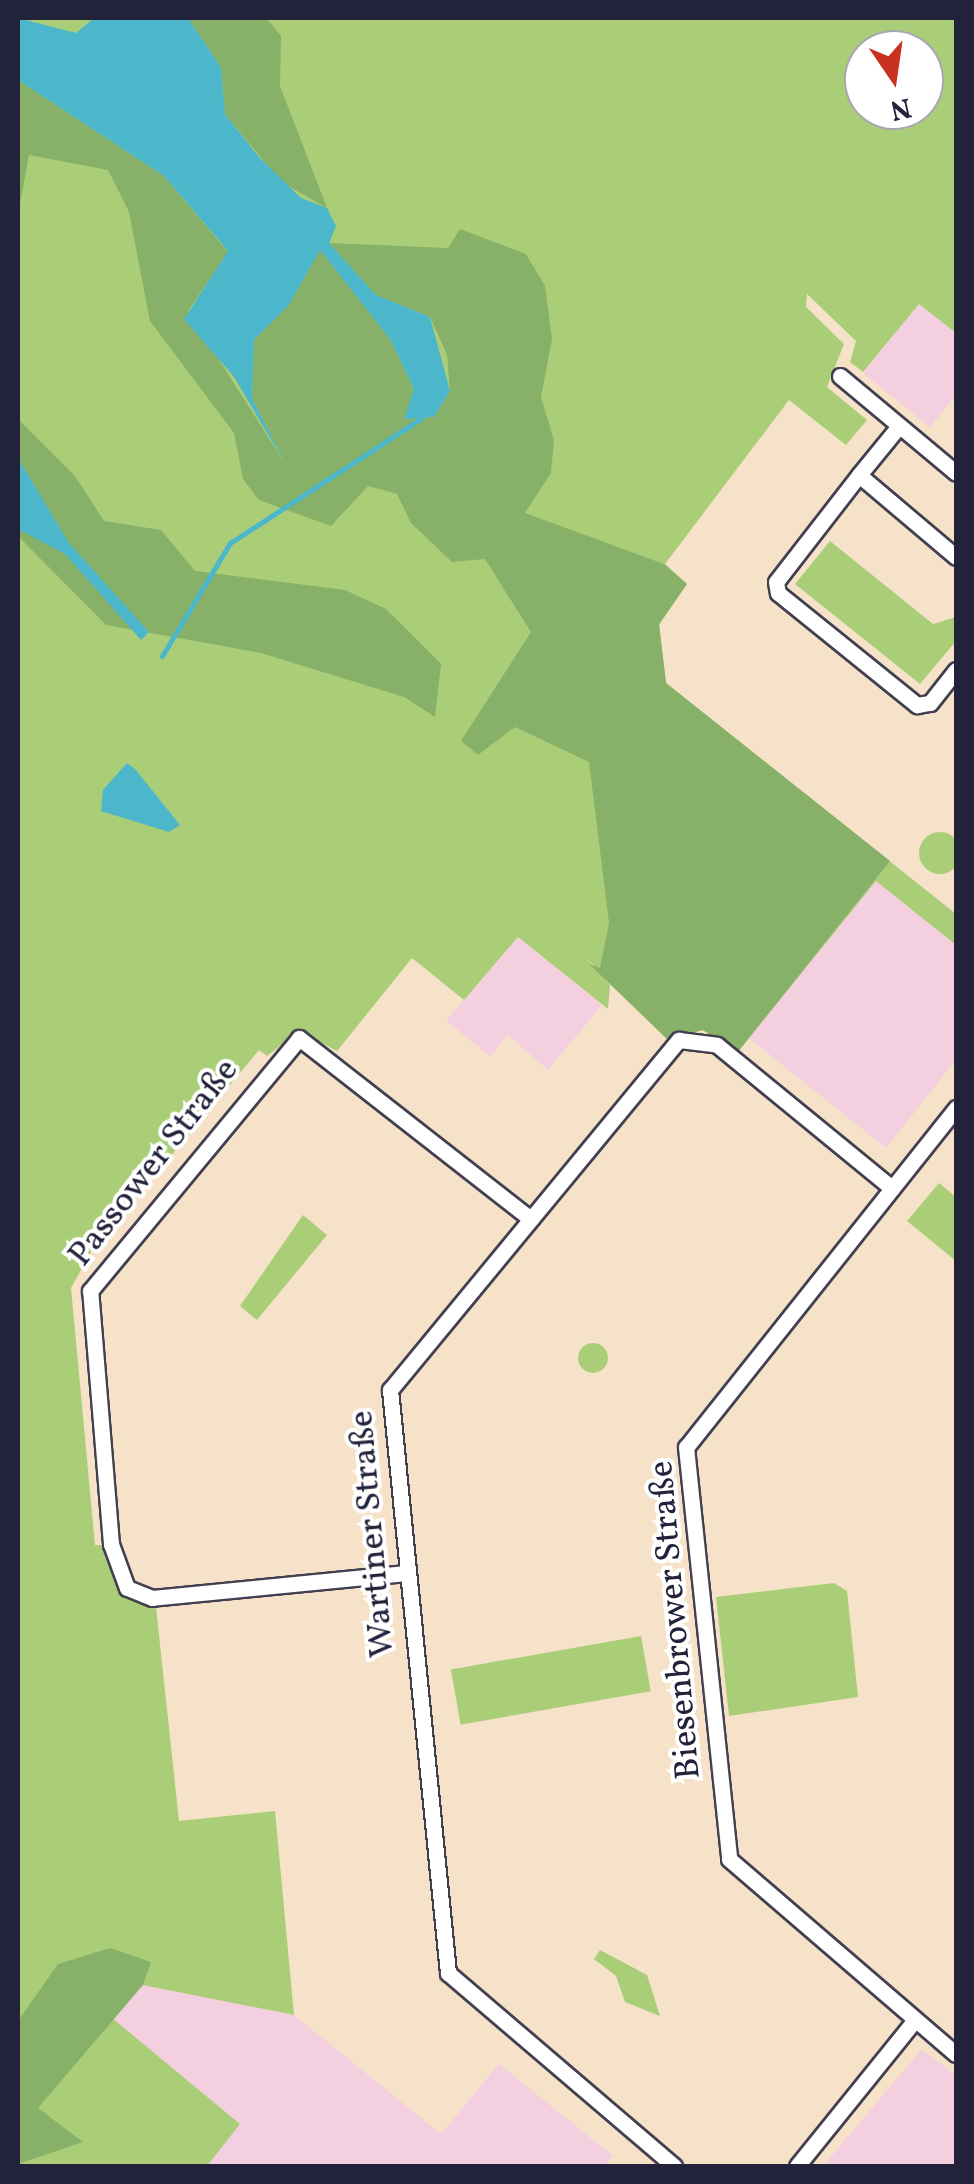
<!DOCTYPE html>
<html>
<head>
<meta charset="utf-8">
<style>
	body { margin:0 }
	#map { position:relative; width:974px; height:2184px; overflow:hidden; background:#f5e2c8; font-family:Vollkorn,serif }
	div>[style] { position:absolute }
	.built>* { inset:0; background:#f3cfdf }
	.green>* { inset:0; background:#aace77; transform-origin:0 0 }
	.round { border-radius:50% }
	.forest>* { inset:0; background:#87b168 }
	.water>* { inset:0; background:#4cb6ca }
	.stream>* { height:5px; margin:-2.5px; padding:0 2.5px; transform-origin:2.5px; border-radius:2.5px; background:#4cb6ca }
	.roads { filter:drop-shadow(2px 0 #423f50) drop-shadow(-2px 0 #423f50) drop-shadow(0 2px #423f50) drop-shadow(0 -2px #423f50) }
	.minor>* { height:15px; margin:-7.5px; padding:0 7.5px; transform-origin:7.5px; border-radius:7.5px; background:#fff }
	span { translate:-50% -50%; white-space:nowrap; text-align:center; line-height:1.15; -webkit-text-stroke:8px #fff; paint-order:stroke }
	.street-label { font-size:35px; color:#22223b }
	.frame { position:absolute; inset:0; border:20px solid #22223b; pointer-events:none }
	.north { position:absolute; left:844px; top:30px; width:100px; height:100px; box-sizing:border-box; background:#fff; border:2px solid #a7a7b1; border-radius:50%; rotate:167deg; font-size:28px; font-weight:700; line-height:40px; text-align:center; color:#22223b }
	.north::after { content:''; display:block; margin:auto; width:35px; height:45px; background:#c8321e; clip-path:polygon(50% 0,100% 100%,50% 72%,0 100%) }
</style>
</head>
<body>
<div id="map">
	<div class="built">
		<i style="clip-path:polygon(919px 304px,956px 333px,956px 395px,930px 427px,863px 373px)"></i>
		<i style="clip-path:polygon(876px 880px,956px 945px,956px 1060px,886px 1148px,749px 1038px)"></i>
		<i style="clip-path:polygon(518px 937px,602px 1005px,548px 1070px,508px 1035px,490px 1056px,446px 1021px)"></i>
		<i style="clip-path:polygon(143px 1985px,294px 2015px,441px 2134px,499px 2064px,613px 2156px,604px 2166px,113px 2166px,38px 2108px)"></i>
		<i style="clip-path:polygon(922px 2049px,956px 2076px,956px 2166px,823px 2166px)"></i>
	</div>
	<div class="green">
		<i style="clip-path:polygon(evenodd,18px 18px,956px 18px,956px 333px,919px 304px,863px 372px,850px 362px,856px 341px,807px 294px,806px 307px,844px 344px,827px 387px,867px 420px,846px 445px,789px 400px,665px 564px,687px 584px,659px 625px,666px 683px,956px 914px,956px 945px,876px 881px,737px 1053px,703px 1030px,667px 1039px,584px 956px,610px 985px,608px 1009px,518px 937px,464px 1000px,412px 958px,337px 1051px,299px 1031px,267px 1056px,259px 1050px,91px 1252px,71px 1288px,95px 1545px,106px 1545px,122px 1593px,156px 1607px,179px 1821px,275px 1811px,294px 2015px,143px 1985px,112px 2018px,240px 2124px,207px 2166px,18px 2166px,18px 18px,864px 50px,924px 50px,924px 110px,864px 110px,864px 50px)"></i>
		<i style="clip-path:polygon(830px 541px,933px 624px,956px 617px,956px 641px,920px 684px,795px 584px)"></i>
		<i class="round" style="left:919px;top:832px;width:42px;height:42px"></i>
		<i style="clip-path:polygon(939px 1183px,956px 1197px,956px 1261px,907px 1221px)"></i>
		<i style="clip-path:polygon(303px 1215px,327px 1235px,257px 1320px,240px 1306px)"></i>
		<i class="round" style="left:578px;top:1343px;width:30px;height:30px"></i>
		<i style="clip-path:polygon(834px 1583px,847px 1591px,858px 1697px,729px 1716px,716px 1597px)"></i>
		<i style="left:641px;top:1636px;width:56px;height:193px;rotate:80deg"></i>
		<i style="clip-path:polygon(600px 1950px,647px 1975px,660px 2016px,625px 2002px,616px 1976px,594px 1959px)"></i>
	</div>
	<div class="forest">
		<i style="clip-path:polygon(188px 18px,266px 18px,281px 36px,280px 86px,327px 208px,281px 182px,225px 114px,221px 67px)"></i>
		<i style="clip-path:polygon(18px 80px,164px 176px,228px 252px,188px 311px,286px 465px,252px 398px,254px 340px,289px 304px,320px 249px,390px 339px,414px 389px,405px 419px,434px 416px,450px 391px,447px 355px,430px 317px,376px 295px,329px 243px,448px 248px,460px 229px,526px 254px,545px 286px,552px 339px,541px 397px,554px 440px,551px 473px,525px 513px,664px 564px,687px 584px,659px 624px,666px 683px,890px 861px,737px 1053px,703px 1030px,667px 1039px,589px 964px,600px 968px,609px 923px,589px 762px,515px 727px,478px 755px,461px 741px,531px 632px,485px 559px,452px 562px,411px 523px,397px 494px,368px 486px,331px 526px,259px 500px,243px 479px,234px 433px,150px 321px,129px 212px,108px 170px,29px 155px,18px 215px)"></i>
		<i style="clip-path:polygon(18px 419px,75px 476px,104px 521px,161px 530px,195px 571px,345px 590px,386px 609px,441px 664px,435px 717px,404px 697px,261px 653px,106px 625px,18px 536px)"></i>
		<i style="clip-path:polygon(110px 1948px,151px 1962px,143px 1985px,38px 2108px,83px 2142px,18px 2164px,18px 2021px,58px 1964px)"></i>
	</div>
	<div class="water">
		<i style="clip-path:polygon(18px 18px,76px 33px,94px 18px,188px 18px,221px 67px,225px 114px,259px 157px,301px 198px,327px 208px,336px 226px,329px 243px,376px 295px,430px 317px,450px 391px,434px 417px,404px 419px,414px 389px,390px 339px,320px 250px,289px 305px,254px 340px,252px 398px,286px 465px,234px 377px,184px 319px,228px 251px,164px 176px,18px 80px)"></i>
		<i style="clip-path:polygon(18px 458px,69px 543px,149px 632px,141px 640px,65px 554px,18px 529px)"></i>
		<i style="clip-path:polygon(127px 763px,135px 769px,180px 825px,169px 832px,101px 811px,103px 790px)"></i>
	</div>
	<div class="stream">
		<i style="left:162px;top:656px;width:132px;rotate:-59deg"></i>
		<i style="left:230px;top:543px;width:229px;rotate:-33.1deg"></i>
	</div>
	<div class="roads">
		<div class="minor">
			<i style="left:840px;top:376px;width:151px;rotate:39.9deg"></i>
			<i style="left:899px;top:426px;width:63px;rotate:129.2deg"></i>
			<i style="left:859px;top:475px;width:127px;rotate:40.2deg"></i>
			<i style="left:859px;top:475px;width:135px;rotate:127.8deg"></i>
			<i style="left:776px;top:582px;width:11px;rotate:80deg"></i>
			<i style="left:778px;top:593px;width:179px;rotate:38.9deg"></i>
			<i style="left:917px;top:705px;width:13px;rotate:-9deg"></i>
			<i style="left:930px;top:703px;width:42px;rotate:-51.8deg"></i>
			<i style="left:956px;top:1108px;width:433px;rotate:128.5deg"></i>
			<i style="left:686px;top:1447px;width:414px;rotate:84deg"></i>
			<i style="left:729px;top:1859px;width:299px;rotate:40.7deg"></i>
			<i style="left:406px;top:1573px;width:255px;rotate:174.4deg"></i>
			<i style="left:152px;top:1598px;width:27px;rotate:-158deg"></i>
			<i style="left:127px;top:1588px;width:47px;rotate:-110deg"></i>
			<i style="left:111px;top:1544px;width:254px;rotate:-94.7deg"></i>
			<i style="left:90px;top:1291px;width:328px;rotate:-50.4deg"></i>
			<i style="left:299px;top:1038px;width:294px;rotate:38deg"></i>
			<i style="left:674px;top:2166px;width:297px;rotate:-139.5deg"></i>
			<i style="left:448px;top:1973px;width:586px;rotate:-95.68deg"></i>
			<i style="left:390px;top:1390px;width:454px;rotate:-50.5deg"></i>
			<i style="left:679px;top:1040px;width:38px;rotate:7deg"></i>
			<i style="left:717px;top:1045px;width:226px;rotate:39.3deg"></i>
			<i style="left:797px;top:2166px;width:188px;rotate:-51.1deg"></i>
		</div>
	</div>
	<div class="street-label">
		<span style="left:154px;top:1163px;rotate:-52deg">Passower Straße</span>
		<span style="left:373px;top:1534px;rotate:-95deg">Wartiner Straße</span>
		<span style="left:676px;top:1620px;rotate:-95deg">Biesenbrower Straße</span>
	</div>
	<div class="frame"></div>
	<div class="north">N</div>
</div>
</body>
</html>
